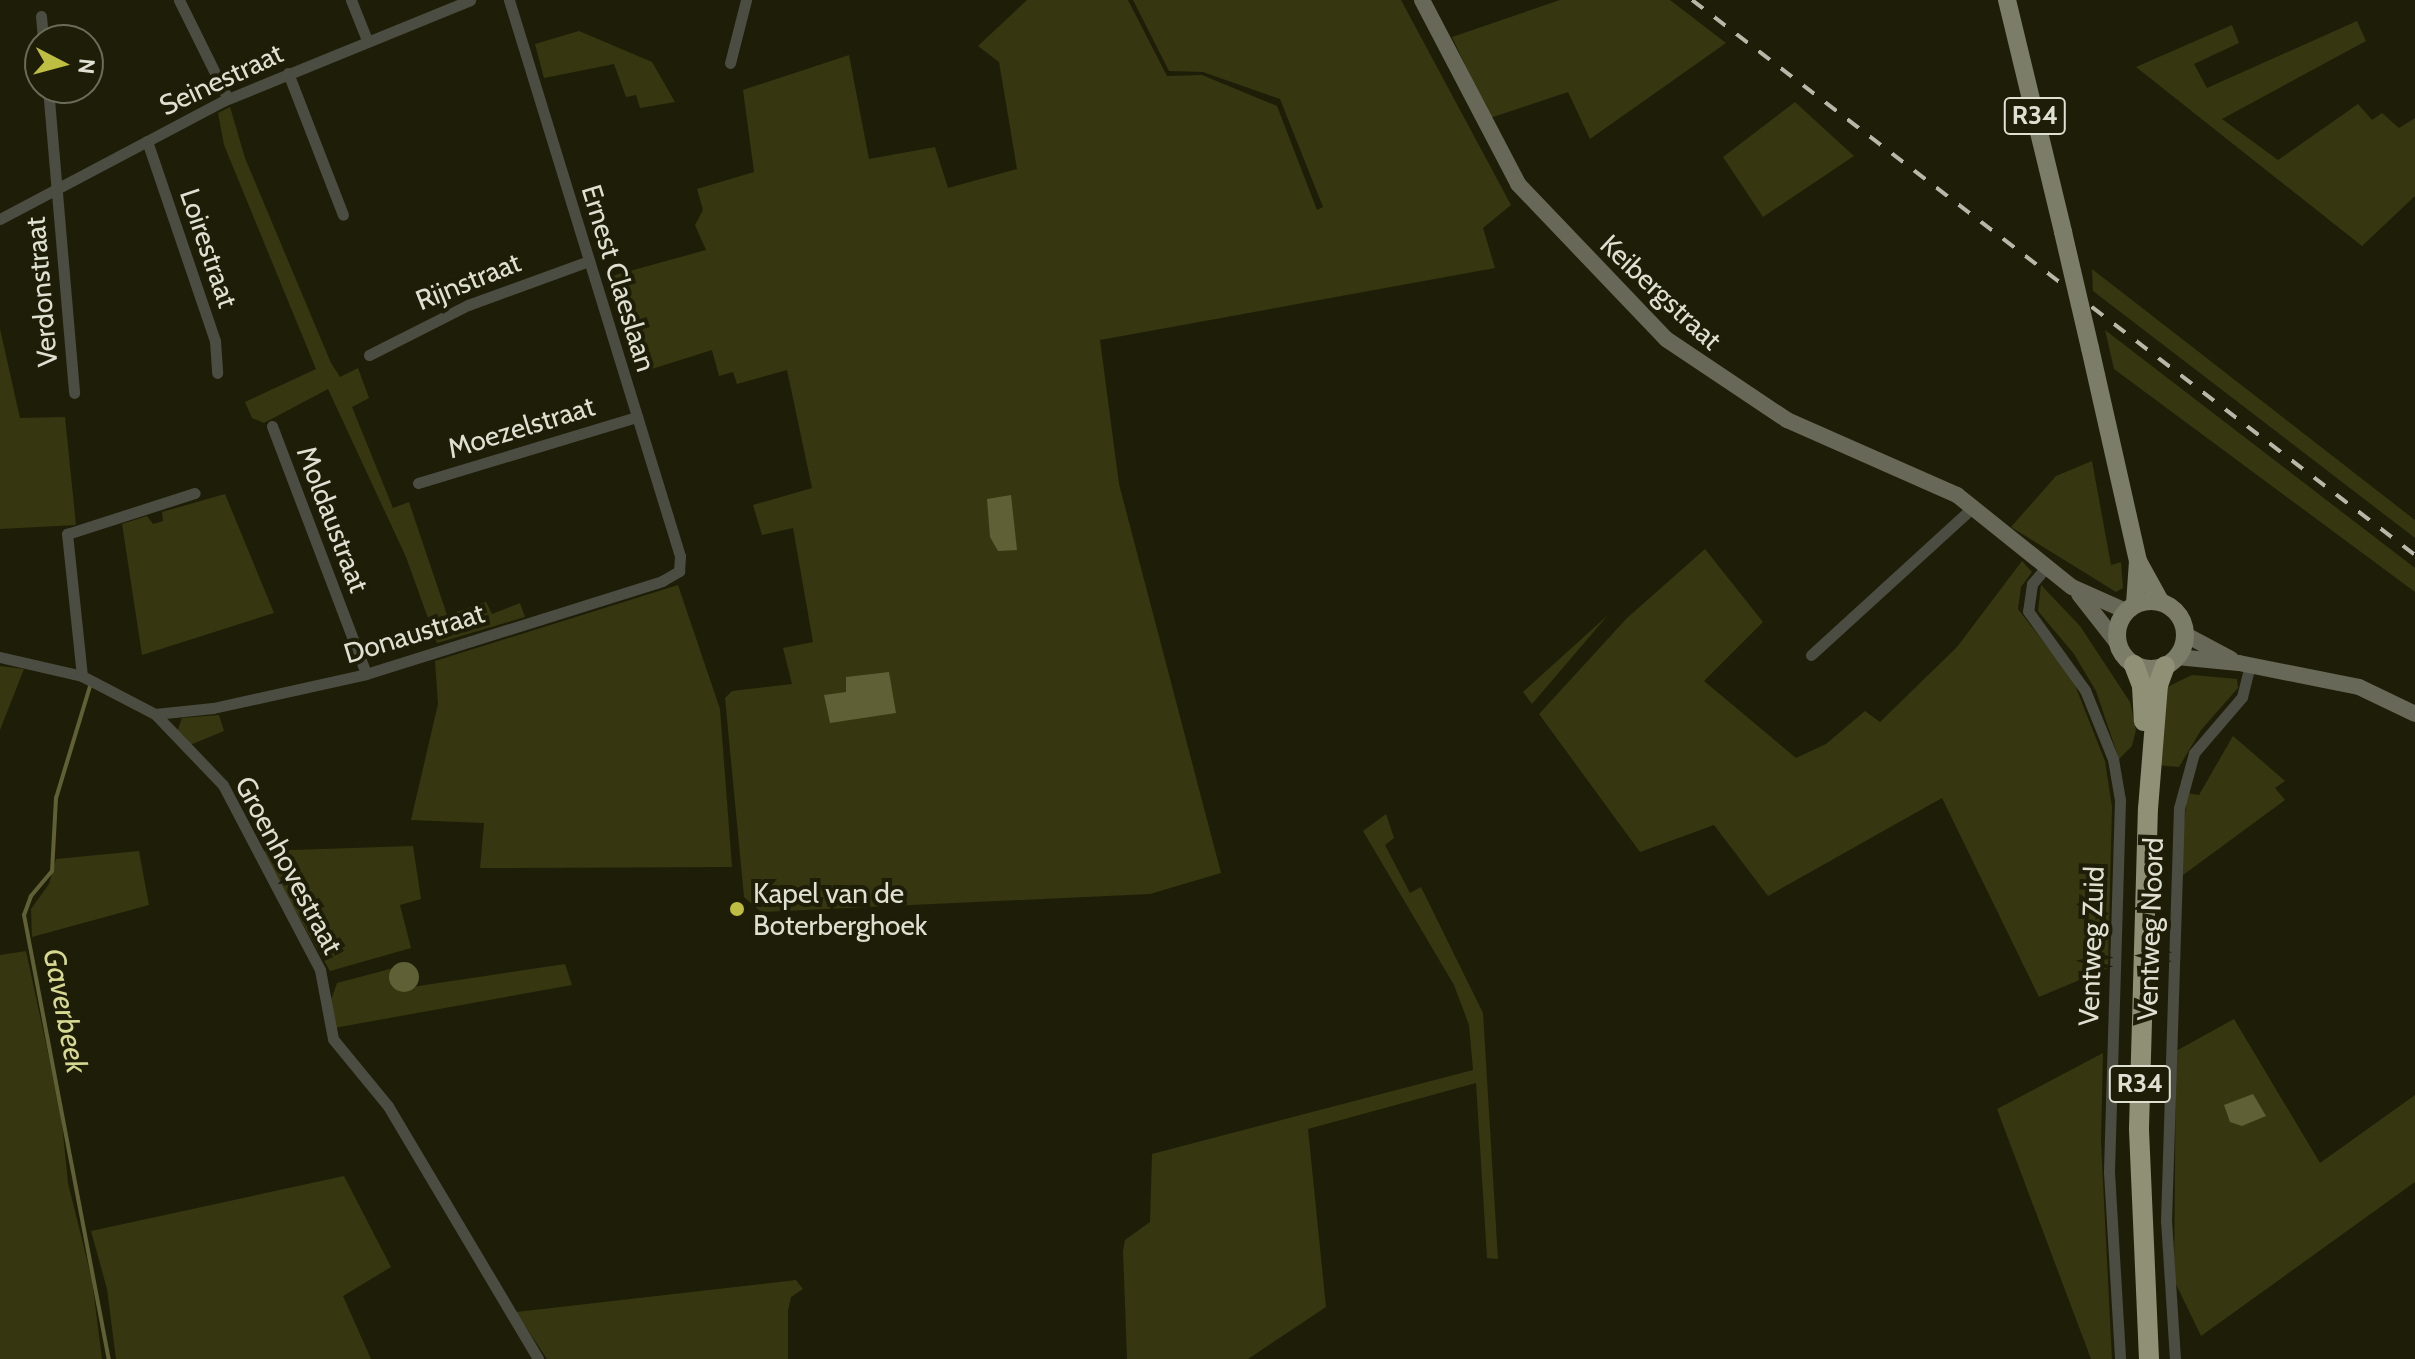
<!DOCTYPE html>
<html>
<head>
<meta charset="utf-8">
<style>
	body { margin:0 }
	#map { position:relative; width:2415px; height:1359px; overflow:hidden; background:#1e1e08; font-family:Cabin,sans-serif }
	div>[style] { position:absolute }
	.green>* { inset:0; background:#363610 }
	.water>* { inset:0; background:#606036 }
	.round { border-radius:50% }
	.stream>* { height:4px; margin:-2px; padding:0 2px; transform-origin:2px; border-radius:2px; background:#606036 }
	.street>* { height:11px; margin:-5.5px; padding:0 5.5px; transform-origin:5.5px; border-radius:5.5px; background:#4c4d42 }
	.secondary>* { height:16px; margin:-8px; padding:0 8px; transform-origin:8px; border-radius:8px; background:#676857 }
	.primary>* { height:18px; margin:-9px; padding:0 9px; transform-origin:9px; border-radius:9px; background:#7c7d68 }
	.primary>.ring { margin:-9px; padding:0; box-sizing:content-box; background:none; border:18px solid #7c7d68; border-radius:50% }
	.highway>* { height:20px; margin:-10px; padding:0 10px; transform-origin:10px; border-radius:10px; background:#8f9076 }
	.rail>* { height:4px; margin-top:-2px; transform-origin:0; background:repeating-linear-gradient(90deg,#b8b8aa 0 14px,transparent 0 28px) }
	.primary-bridge>* { height:18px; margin:-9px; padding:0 9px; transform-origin:9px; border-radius:9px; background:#7c7d68 }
	.dots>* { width:22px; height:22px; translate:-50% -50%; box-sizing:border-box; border:4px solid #1e1e08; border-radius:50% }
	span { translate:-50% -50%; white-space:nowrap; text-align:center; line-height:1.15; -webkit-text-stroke:8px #1e1e08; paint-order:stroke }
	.shield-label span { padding:2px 6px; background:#1e1e08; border:2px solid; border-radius:6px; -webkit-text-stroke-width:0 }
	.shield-label { font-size:26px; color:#dfdfd2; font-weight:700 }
	.street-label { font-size:28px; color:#dfdfd2 }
	.poi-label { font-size:28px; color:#dfdfd2 }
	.left { translate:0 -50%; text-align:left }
	.water-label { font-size:30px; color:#d7d992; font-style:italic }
	.north { position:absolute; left:24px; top:24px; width:80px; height:80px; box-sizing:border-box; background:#1e1e08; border:2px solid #6b6b59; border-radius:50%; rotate:96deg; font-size:22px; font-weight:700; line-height:32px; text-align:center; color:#dfdfd2 }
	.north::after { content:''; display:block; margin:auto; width:28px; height:36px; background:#bebe42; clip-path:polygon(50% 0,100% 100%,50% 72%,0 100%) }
</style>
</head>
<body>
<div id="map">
	<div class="green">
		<i style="clip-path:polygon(1027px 0,1128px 0,1167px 76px,1202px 75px,1277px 106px,1317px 210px,1323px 207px,1280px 99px,1203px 72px,1169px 71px,1133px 0,1401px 0,1511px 205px,1483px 228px,1495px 268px,1100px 340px,1119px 484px,1221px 873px,1150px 894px,761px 912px,744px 897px,725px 698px,732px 691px,792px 684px,783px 648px,813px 642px,793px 528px,762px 535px,753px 505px,812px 488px,787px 370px,737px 384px,733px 372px,719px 376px,712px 350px,636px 374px,608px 277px,706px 250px,695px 225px,703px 210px,697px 189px,754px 172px,743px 90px,849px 55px,869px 159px,935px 147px,948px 188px,1017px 169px,999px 62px,978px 46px)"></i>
		<i style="clip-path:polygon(1560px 0,1670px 0,1726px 43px,1590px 139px,1568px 92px,1490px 118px,1452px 37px)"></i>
		<i style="clip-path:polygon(2357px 21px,2366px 41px,2222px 119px,2278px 160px,2358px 104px,2372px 120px,2382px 113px,2399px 128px,2415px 118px,2415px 196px,2362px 246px,2136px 67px,2232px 25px,2239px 43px,2194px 64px,2207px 88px)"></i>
		<i style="clip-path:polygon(579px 31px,652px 62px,675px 102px,640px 108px,636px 95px,626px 97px,614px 64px,544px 78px,535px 44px)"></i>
		<i style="clip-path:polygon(1795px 102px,1854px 156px,1763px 217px,1723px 157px)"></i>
		<i style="clip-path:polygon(230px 107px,245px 158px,331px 363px,340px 377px,358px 368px,369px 398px,352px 407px,393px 508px,409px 502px,447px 615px,486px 602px,492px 614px,520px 603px,525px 617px,437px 643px,406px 557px,328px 389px,264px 423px,252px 418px,245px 402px,316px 369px,224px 145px,218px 113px)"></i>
		<i style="clip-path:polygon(2092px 269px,2415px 520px,2415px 538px,2093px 291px)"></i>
		<i style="clip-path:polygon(0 329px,20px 418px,65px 417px,76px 525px,0 529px)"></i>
		<i style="clip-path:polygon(2105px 330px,2415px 568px,2415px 592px,2114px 369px)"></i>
		<i style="clip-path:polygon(2092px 461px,2111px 565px,2121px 562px,2123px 588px,2116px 592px,2011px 527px,2056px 476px)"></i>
		<i style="clip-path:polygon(225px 494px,274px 613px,142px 655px,122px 524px,147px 516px,153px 524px,163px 521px,162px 512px)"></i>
		<i style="clip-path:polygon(1705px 549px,1763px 622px,1704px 681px,1796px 758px,1826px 744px,1865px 711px,1880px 722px,1957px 647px,2022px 561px,2032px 572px,2021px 587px,2018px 609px,2073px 680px,2105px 761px,2112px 807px,2108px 968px,2039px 997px,1942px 798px,1768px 896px,1714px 825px,1640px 852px,1539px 714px,1627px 618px)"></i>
		<i style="clip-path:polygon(678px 585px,720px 709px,732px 867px,480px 868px,484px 823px,411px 820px,438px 704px,435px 661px)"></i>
		<i style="clip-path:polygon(2041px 585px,2080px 626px,2130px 702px,2136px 730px,2132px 746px,2119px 759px,2096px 691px,2074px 654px,2038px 611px)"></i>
		<i style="clip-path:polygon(1608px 615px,1532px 704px,1523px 692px)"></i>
		<i style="clip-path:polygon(0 666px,24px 669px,0 730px)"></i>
		<i style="clip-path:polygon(2192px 675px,2237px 679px,2238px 688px,2201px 730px,2179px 767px,2156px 765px,2163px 689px)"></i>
		<i style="clip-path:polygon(219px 715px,224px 731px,190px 745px,177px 732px,182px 718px)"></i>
		<i style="clip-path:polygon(2233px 736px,2285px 781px,2275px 788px,2285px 800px,2179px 878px,2187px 793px,2199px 795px)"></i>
		<i style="clip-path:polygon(1386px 814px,1394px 838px,1385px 845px,1410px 893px,1421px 887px,1483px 1013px,1498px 1259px,1487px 1258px,1476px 1083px,1308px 1129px,1326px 1307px,1248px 1359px,1127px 1359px,1123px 1251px,1125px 1240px,1150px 1222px,1152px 1154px,1473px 1070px,1469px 1025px,1454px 985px,1363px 831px)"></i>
		<i style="clip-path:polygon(413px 846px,421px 899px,400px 905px,411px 948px,330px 971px,261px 851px)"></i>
		<i style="clip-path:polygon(139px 851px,149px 905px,32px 937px,31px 909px,49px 884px,56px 859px)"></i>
		<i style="clip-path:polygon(26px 951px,61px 1113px,68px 1183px,92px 1280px,102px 1359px,0 1359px,0 955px)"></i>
		<i style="clip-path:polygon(565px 964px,572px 985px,334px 1028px,329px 1006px,337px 983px,405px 965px,412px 987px)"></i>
		<i style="clip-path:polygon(2234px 1019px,2320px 1163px,2415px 1095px,2415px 1182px,2201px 1336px,2174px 1280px,2176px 1051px)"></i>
		<i style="clip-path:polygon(2103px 1053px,2101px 1142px,2112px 1359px,2091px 1359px,1997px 1109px)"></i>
		<i style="clip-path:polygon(344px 1176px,391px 1267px,343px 1296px,371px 1359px,116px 1359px,107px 1289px,91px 1231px)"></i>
		<i style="clip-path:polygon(796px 1280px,803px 1289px,791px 1297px,788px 1310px,788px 1359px,547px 1359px,516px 1312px)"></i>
	</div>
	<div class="water">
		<i style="clip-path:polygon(1011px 495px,1017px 550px,998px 551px,990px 537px,987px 499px)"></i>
		<i style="clip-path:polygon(889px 672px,896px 713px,830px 723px,824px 695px,846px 692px,846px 677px)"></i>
		<i class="round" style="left:389px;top:962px;width:30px;height:30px"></i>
		<i style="clip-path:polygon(2253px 1094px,2266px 1116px,2242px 1126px,2230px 1122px,2224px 1105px)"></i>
	</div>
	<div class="stream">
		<i style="left:91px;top:683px;width:120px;rotate:106.9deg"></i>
		<i style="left:56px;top:798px;width:73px;rotate:93.1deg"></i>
		<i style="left:52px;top:871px;width:33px;rotate:130deg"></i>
		<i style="left:31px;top:896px;width:20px;rotate:110deg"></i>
		<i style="left:24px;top:915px;width:452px;rotate:79.2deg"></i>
	</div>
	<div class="street">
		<i style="left:179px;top:0;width:110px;rotate:63.7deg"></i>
		<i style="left:351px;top:0;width:43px;rotate:68.2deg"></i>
		<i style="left:41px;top:16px;width:24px;rotate:85deg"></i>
		<i style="left:730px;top:63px;width:65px;rotate:-75.7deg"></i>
		<i style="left:288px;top:73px;width:152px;rotate:68.8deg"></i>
		<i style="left:48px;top:88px;width:306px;rotate:85.1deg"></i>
		<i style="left:147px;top:141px;width:211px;rotate:71.2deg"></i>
		<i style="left:215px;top:341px;width:32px;rotate:86deg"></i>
		<i style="left:0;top:219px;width:252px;rotate:-27.9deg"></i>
		<i style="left:223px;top:101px;width:267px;rotate:-22.2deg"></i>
		<i style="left:369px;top:355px;width:111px;rotate:-26.8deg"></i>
		<i style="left:468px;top:305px;width:129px;rotate:-20deg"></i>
		<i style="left:272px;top:426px;width:265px;rotate:69.2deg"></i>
		<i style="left:418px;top:483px;width:229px;rotate:-16.8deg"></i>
		<i style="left:2047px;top:566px;width:23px;rotate:130deg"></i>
		<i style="left:2032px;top:584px;width:27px;rotate:98deg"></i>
		<i style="left:2028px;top:611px;width:97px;rotate:54.2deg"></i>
		<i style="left:2085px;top:690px;width:74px;rotate:67.9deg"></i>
		<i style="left:2113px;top:759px;width:42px;rotate:80.3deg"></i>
		<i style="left:2120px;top:800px;width:372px;rotate:91.7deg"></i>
		<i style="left:2109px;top:1172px;width:187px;rotate:86.6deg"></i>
		<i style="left:1811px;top:655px;width:219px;rotate:-42.4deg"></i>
		<i style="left:0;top:657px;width:84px;rotate:13deg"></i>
		<i style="left:82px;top:676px;width:82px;rotate:27.5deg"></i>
		<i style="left:155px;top:714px;width:98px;rotate:46.2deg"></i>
		<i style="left:223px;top:785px;width:209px;rotate:62.3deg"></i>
		<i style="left:320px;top:970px;width:70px;rotate:79.3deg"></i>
		<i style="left:333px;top:1039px;width:87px;rotate:50.6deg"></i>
		<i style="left:388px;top:1106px;width:294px;rotate:59.3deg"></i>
		<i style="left:82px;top:676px;width:143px;rotate:-96deg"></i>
		<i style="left:67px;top:534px;width:134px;rotate:-17.8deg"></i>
		<i style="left:155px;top:714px;width:58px;rotate:-5.9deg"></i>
		<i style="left:213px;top:708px;width:157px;rotate:-12.5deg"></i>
		<i style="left:366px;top:674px;width:310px;rotate:-17.4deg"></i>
		<i style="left:662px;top:581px;width:20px;rotate:-30deg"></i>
		<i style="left:679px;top:571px;width:15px;rotate:-86deg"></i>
		<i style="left:680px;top:556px;width:582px;rotate:-107.1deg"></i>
		<i style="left:2175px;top:1359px;width:138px;rotate:-93.7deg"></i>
		<i style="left:2166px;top:1221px;width:413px;rotate:-88.2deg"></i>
		<i style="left:2179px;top:808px;width:57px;rotate:-74.7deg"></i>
		<i style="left:2194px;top:753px;width:74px;rotate:-49.4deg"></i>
		<i style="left:2242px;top:697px;width:33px;rotate:-76deg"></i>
	</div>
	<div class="secondary">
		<i style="left:1422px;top:0;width:208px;rotate:62.4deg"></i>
		<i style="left:1518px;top:184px;width:214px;rotate:46.3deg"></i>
		<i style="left:1666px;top:339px;width:146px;rotate:33.8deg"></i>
		<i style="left:1787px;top:420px;width:186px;rotate:23.8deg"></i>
		<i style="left:1957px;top:495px;width:147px;rotate:38.7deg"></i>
		<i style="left:2072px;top:587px;width:59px;rotate:24deg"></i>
		<i style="left:2079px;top:594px;width:63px;rotate:52deg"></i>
		<i style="left:2186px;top:635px;width:51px;rotate:28.1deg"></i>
		<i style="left:2177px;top:657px;width:62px;rotate:5.5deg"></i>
		<i style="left:2239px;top:663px;width:122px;rotate:11.3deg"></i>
		<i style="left:2359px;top:687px;width:62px;rotate:25.7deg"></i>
	</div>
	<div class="primary">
		<i style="left:2007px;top:0;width:239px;rotate:76.4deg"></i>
		<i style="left:2090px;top:348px;width:218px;rotate:77.3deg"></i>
		<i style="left:2138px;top:561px;width:46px;rotate:61.2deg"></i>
		<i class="ring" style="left:2117px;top:601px;width:50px;height:50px"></i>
		<i style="left:2135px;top:604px;width:43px;rotate:-86deg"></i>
	</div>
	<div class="highway">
		<i style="left:2134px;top:665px;width:22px;rotate:69deg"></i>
		<i style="left:2142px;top:686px;width:35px;rotate:87deg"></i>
		<i style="left:2149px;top:1359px;width:231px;rotate:-92.5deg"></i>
		<i style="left:2139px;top:1128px;width:319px;rotate:-88.4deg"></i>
		<i style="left:2148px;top:809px;width:124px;rotate:-85.4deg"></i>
		<i style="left:2158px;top:685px;width:20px;rotate:-70deg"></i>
	</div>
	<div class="rail">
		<i style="left:1692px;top:0;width:911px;rotate:37.51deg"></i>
	</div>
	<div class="primary-bridge">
		<i style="left:2063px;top:232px;width:119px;rotate:76.9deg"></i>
	</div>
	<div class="dots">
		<i style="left:737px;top:909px;background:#bebe42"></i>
	</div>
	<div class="shield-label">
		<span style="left:2035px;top:116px">R34</span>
		<span style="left:2140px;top:1084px">R34</span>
	</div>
	<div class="street-label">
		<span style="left:221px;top:79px;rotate:-25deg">Seinestraat</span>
		<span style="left:209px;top:248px;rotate:71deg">Loirestraat</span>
		<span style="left:619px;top:278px;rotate:73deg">Ernest Claeslaan</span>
		<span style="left:468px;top:281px;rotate:-22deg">Rijnstraat</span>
		<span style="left:41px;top:292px;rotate:-95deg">Verdonstraat</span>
		<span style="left:1661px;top:292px;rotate:43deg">Keibergstraat</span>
		<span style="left:521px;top:427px;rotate:-17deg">Moezelstraat</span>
		<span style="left:333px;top:519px;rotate:69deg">Moldaustraat</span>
		<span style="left:414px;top:633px;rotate:-17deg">Donaustraat</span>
		<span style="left:289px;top:865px;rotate:62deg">Groenhovestraat</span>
		<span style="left:2150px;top:929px;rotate:-88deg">Ventweg Noord</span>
		<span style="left:2091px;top:946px;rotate:-88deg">Ventweg Zuid</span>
	</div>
	<div class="poi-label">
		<span class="left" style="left:753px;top:909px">Kapel van de<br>Boterberghoek</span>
	</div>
	<div class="water-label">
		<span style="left:65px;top:1011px;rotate:79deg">Gaverbeek</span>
	</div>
	<div class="north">N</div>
</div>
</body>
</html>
